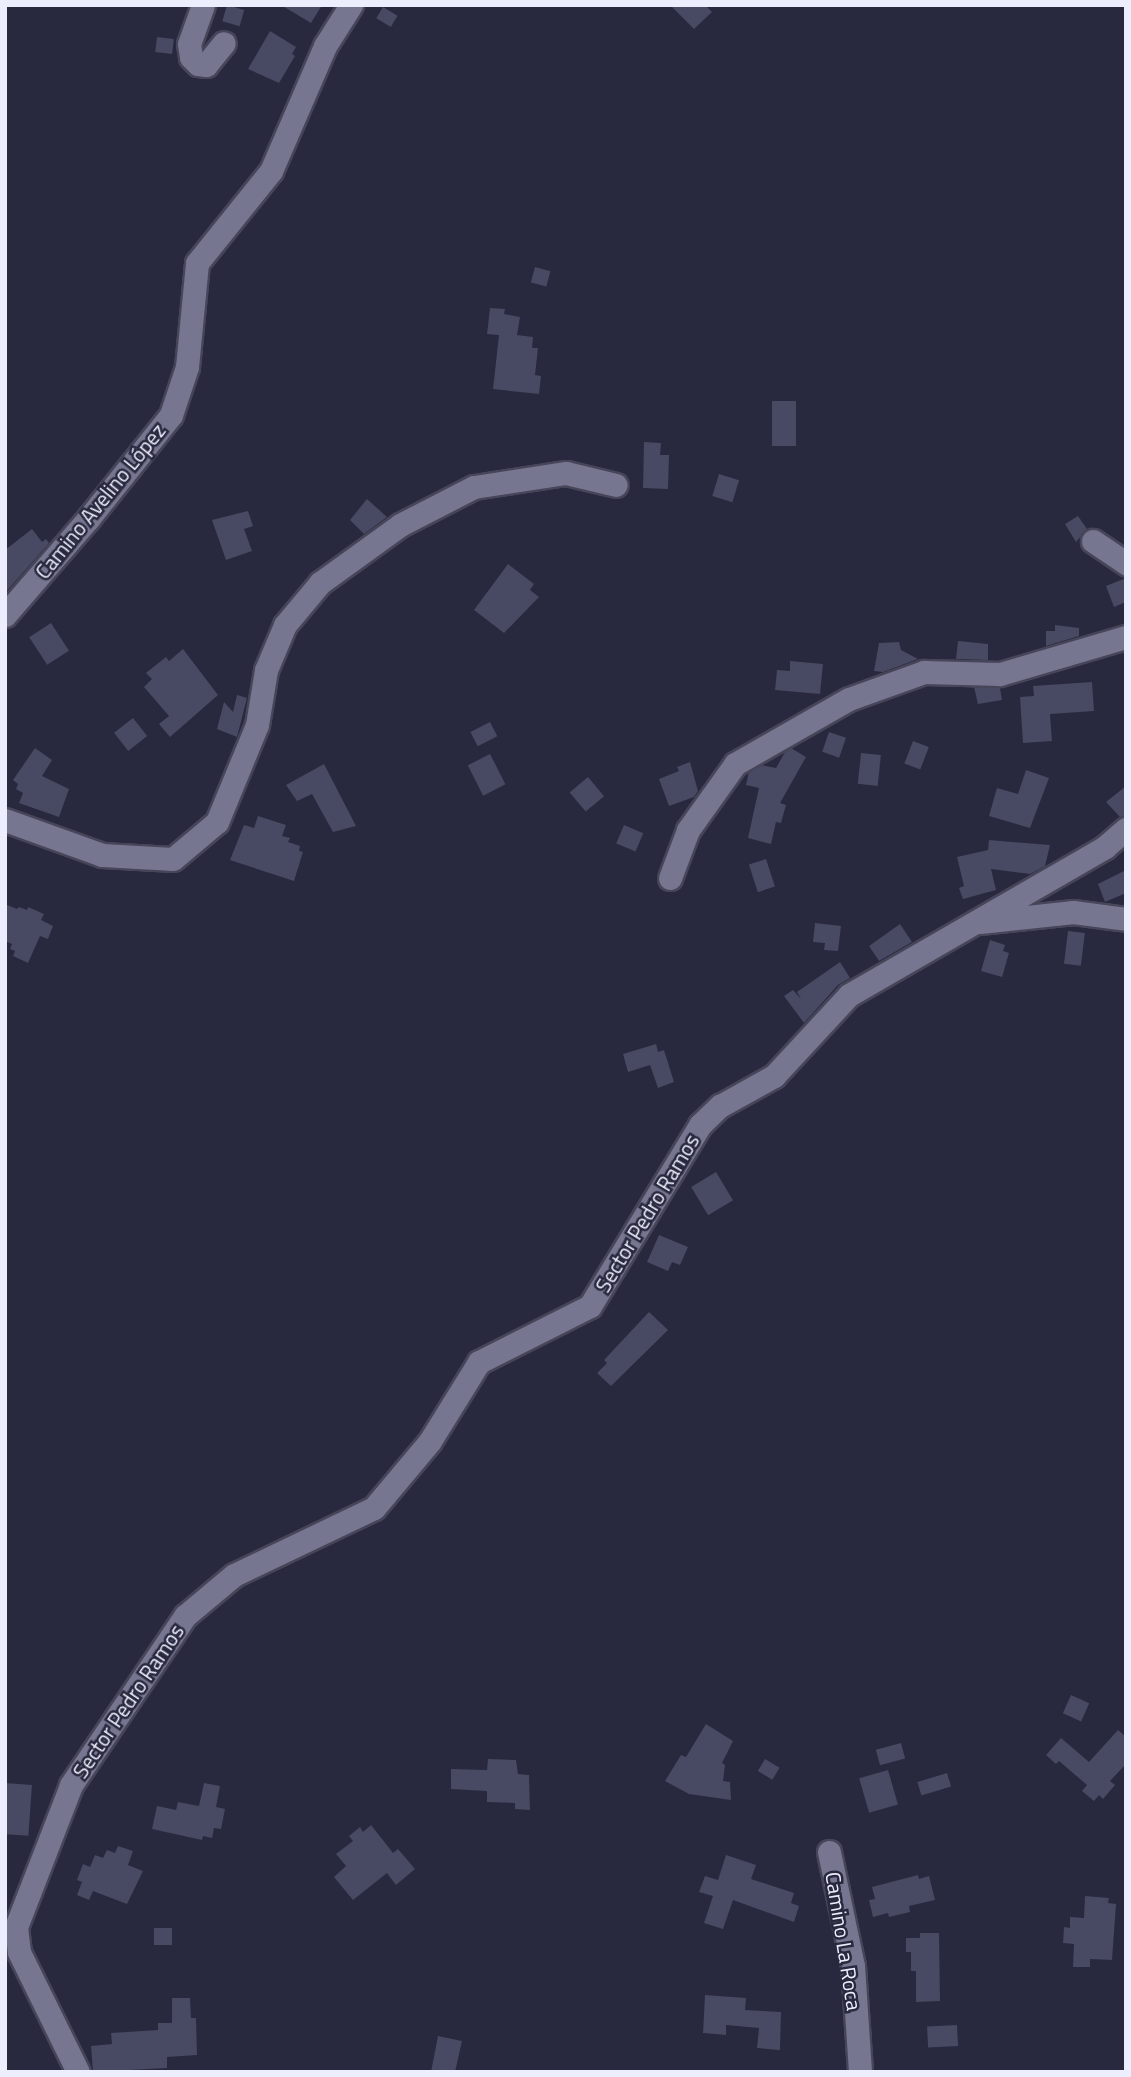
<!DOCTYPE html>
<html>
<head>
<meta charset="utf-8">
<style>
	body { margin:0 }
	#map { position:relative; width:1131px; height:2077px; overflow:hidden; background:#28283e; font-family:"Titillium Web",sans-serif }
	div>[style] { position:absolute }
	.building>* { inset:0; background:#484962; transform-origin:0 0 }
	.roads { filter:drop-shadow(2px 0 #464559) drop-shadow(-2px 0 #464559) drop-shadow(0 2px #464559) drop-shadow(0 -2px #464559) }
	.minor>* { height:23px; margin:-11.5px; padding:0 11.5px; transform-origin:11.5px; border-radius:11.5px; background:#767691 }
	span { translate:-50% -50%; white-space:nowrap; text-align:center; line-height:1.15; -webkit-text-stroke:5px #28283e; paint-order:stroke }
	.street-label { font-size:21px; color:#edeefd }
	.frame { position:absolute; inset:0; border:7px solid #edeefd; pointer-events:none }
</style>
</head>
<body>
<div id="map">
	<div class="building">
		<i style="left:227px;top:5px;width:18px;height:17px;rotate:16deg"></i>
		<i style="clip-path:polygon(281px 5px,322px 5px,311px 23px)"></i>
		<i style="clip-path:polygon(670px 5px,705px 5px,712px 12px,694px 29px)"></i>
		<i style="left:383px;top:7px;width:17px;height:13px;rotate:31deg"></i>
		<i style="clip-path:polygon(270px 31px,296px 47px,292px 54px,295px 56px,279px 83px,248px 69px)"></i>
		<i style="left:157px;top:37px;width:17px;height:15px;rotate:7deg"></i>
		<i style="left:535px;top:267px;width:16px;height:16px;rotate:15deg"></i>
		<i style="clip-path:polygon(490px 308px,505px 309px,504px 314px,520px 317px,517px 335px,533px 337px,532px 348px,538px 348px,535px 375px,541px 376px,539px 394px,493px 389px,499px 335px,487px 334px)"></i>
		<i style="left:772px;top:401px;width:24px;height:45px"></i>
		<i style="clip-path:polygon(644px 442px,661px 443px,660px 455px,669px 455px,668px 489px,643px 488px)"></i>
		<i style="left:719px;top:474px;width:21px;height:23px;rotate:17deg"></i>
		<i style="clip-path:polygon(367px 499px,387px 517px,364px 534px,350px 520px)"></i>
		<i style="clip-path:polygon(248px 511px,253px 526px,244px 529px,252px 551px,226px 560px,212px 520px)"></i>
		<i style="clip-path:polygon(1078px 516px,1087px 529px,1076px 542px,1065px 524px)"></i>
		<i style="clip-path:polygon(32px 529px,42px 542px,46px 539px,49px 543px,5px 593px,5px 550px)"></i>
		<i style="clip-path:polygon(508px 564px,534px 584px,530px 590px,539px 597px,504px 633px,474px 610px)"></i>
		<i style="clip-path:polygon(1126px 578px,1126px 602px,1114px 607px,1106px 586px)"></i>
		<i style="left:51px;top:623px;width:33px;height:26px;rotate:57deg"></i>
		<i style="clip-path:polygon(1055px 625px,1079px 628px,1079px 636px,1046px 646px,1046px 631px,1055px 631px)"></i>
		<i style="clip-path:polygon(958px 641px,988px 644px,988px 660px,956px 659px)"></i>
		<i style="clip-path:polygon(899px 642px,901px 650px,918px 659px,883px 672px,874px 671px,879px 643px)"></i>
		<i style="clip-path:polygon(183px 649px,218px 695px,170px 737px,159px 724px,169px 716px,144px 687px,152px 679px,146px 673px,166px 657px,169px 661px)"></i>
		<i style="clip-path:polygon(790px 661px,823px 664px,820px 694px,775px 690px,777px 670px,790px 671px)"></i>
		<i style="clip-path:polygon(1092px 682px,1094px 711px,1050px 714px,1052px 741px,1023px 743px,1020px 697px,1034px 696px,1033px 686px)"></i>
		<i style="clip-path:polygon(974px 687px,1000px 688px,1002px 700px,978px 704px)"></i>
		<i style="clip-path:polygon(237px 695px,247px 698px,237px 737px,217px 729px,224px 702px,233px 712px)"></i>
		<i style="left:133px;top:718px;width:23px;height:24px;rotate:52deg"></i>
		<i style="left:490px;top:722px;width:16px;height:22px;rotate:63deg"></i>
		<i style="left:829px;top:732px;width:18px;height:21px;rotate:19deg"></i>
		<i style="left:913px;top:741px;width:17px;height:24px;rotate:21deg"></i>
		<i style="clip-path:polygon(35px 748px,52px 760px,42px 776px,69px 789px,59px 817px,19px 803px,23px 793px,16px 789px,18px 784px,13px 780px)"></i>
		<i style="clip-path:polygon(791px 748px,806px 757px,780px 803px,786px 805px,781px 823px,776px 822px,771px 844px,748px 838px,759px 788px,746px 785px,749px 772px,761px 765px,776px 768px,785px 752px)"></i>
		<i style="left:861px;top:753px;width:20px;height:31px;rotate:6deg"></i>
		<i style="left:490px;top:754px;width:34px;height:25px;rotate:63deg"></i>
		<i style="clip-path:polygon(690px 762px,698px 791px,694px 797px,669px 806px,659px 779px,679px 771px,677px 767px)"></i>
		<i style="clip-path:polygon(324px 764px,356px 826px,333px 832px,312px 794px,297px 801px,286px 785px)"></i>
		<i style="clip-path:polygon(1026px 770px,1049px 778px,1030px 828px,989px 816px,997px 788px,1018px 794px)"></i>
		<i style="left:588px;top:777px;width:25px;height:24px;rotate:50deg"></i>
		<i style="clip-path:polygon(1126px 786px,1126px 815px,1120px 817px,1106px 802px)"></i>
		<i style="clip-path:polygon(258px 816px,286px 825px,282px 836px,290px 838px,288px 842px,300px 846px,299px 851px,303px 852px,294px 881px,230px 860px,244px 825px,254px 828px)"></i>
		<i style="left:624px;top:825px;width:21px;height:20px;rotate:23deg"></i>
		<i style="clip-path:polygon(989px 840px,1050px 845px,1045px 866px,1030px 874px,991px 869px,996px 890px,963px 899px,959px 888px,964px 886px,957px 857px,988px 850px)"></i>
		<i style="left:766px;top:859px;width:29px;height:18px;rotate:72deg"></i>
		<i style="clip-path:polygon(1126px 870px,1126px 893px,1105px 902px,1098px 884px)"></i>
		<i style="clip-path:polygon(5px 904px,17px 909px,19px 907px,27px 910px,28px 907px,44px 914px,41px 920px,53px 926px,48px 939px,40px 936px,28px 963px,13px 956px,15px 951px,10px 949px,12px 944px,5px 941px)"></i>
		<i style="clip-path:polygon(815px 923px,841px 926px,838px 951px,824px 950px,825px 943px,813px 942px)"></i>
		<i style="clip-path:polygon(900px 924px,912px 942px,879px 961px,869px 946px)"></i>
		<i style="left:1068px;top:931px;width:17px;height:33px;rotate:7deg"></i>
		<i style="clip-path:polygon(990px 940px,1005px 945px,1003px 951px,1009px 953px,1002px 977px,981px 971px)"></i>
		<i style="clip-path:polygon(840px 962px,850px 978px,838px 985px,804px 1023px,784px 996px,793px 990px,801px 999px,797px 992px)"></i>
		<i style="clip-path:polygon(656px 1044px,658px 1052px,664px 1050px,674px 1082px,658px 1088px,650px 1065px,628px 1072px,623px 1054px)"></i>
		<i style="left:716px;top:1172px;width:33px;height:29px;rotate:59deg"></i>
		<i style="clip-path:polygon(659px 1235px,688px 1247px,680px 1265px,672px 1262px,668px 1271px,647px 1262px)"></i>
		<i style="clip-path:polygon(649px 1312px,668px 1330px,611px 1386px,597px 1373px,607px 1363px,604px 1360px)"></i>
		<i style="left:1071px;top:1695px;width:20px;height:20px;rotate:24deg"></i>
		<i style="clip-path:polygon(706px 1724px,733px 1741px,722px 1763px,725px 1765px,723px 1781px,730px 1782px,731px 1800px,689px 1794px,665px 1781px,681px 1755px,686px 1757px)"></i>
		<i style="clip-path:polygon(1118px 1730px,1126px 1737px,1126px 1764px,1110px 1781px,1115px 1785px,1103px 1799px,1099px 1795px,1094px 1801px,1082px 1791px,1087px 1785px,1059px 1761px,1056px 1764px,1046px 1755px,1061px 1738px,1089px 1762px)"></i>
		<i style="left:901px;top:1743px;width:16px;height:26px;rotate:75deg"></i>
		<i style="clip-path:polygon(488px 1759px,516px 1760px,518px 1774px,529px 1775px,530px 1810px,515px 1809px,515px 1803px,487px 1802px,487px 1791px,451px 1789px,451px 1769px,487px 1770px)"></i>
		<i style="left:765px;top:1759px;width:17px;height:14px;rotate:31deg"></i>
		<i style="left:888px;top:1770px;width:36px;height:30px;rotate:74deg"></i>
		<i style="left:947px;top:1773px;width:14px;height:31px;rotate:73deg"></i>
		<i style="left:5px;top:1783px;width:27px;height:51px;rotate:4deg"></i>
		<i style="clip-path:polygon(204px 1783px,220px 1786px,216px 1807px,225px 1809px,221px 1829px,214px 1828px,212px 1838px,203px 1836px,202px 1840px,152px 1829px,157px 1806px,176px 1810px,178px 1802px,199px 1806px)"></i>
		<i style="clip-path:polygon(371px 1825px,393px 1853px,398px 1849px,415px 1869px,396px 1885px,387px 1873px,353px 1900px,334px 1877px,346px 1866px,336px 1854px,353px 1841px,349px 1836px,360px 1827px,363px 1832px)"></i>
		<i style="clip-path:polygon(118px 1846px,133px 1851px,128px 1865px,143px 1871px,127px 1904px,93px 1891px,89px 1900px,77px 1895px,82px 1882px,77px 1880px,83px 1864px,90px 1867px,95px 1855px,103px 1858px,107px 1850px,115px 1853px)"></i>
		<i style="clip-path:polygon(726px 1855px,756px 1865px,751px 1879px,794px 1893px,791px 1903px,799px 1906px,794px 1922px,733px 1900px,723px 1929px,704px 1923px,713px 1896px,699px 1892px,705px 1876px,718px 1880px)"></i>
		<i style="clip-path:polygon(918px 1875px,919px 1879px,929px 1876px,935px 1900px,909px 1906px,910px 1912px,889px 1917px,888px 1913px,873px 1917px,869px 1900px,875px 1899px,872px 1887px)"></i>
		<i style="clip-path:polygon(1085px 1896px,1109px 1898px,1108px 1903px,1116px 1904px,1112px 1960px,1090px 1959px,1090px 1967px,1073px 1967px,1074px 1944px,1063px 1943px,1064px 1927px,1070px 1928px,1070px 1917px,1084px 1918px)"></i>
		<i style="left:154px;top:1928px;width:18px;height:17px"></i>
		<i style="clip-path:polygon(920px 1933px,939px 1933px,940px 2001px,916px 2002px,916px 1971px,911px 1971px,911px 1952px,906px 1952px,906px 1938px,920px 1938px)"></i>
		<i style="clip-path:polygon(705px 1995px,746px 1998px,745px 2010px,781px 2012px,780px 2050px,757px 2048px,759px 2028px,726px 2025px,726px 2035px,703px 2033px)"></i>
		<i style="clip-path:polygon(172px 1998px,190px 1998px,191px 2018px,196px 2018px,197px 2055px,167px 2057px,167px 2068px,93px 2072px,91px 2046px,112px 2044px,111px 2033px,158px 2030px,158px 2023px,172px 2023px)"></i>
		<i style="left:957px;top:2025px;width:21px;height:30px;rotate:87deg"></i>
		<i style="clip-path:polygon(438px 2036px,462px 2041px,455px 2072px,431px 2072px)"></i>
	</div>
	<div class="roads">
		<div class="minor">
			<i style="left:203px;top:5px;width:41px;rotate:109.7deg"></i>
			<i style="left:189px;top:44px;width:13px;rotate:81deg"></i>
			<i style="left:191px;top:57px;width:10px;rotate:45deg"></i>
			<i style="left:198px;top:64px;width:8px;rotate:7deg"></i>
			<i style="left:206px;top:65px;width:28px;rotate:-51deg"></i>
			<i style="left:1093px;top:541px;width:40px;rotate:34deg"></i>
			<i style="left:5px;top:615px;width:127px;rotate:-49.2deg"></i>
			<i style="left:88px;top:519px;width:133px;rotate:-51.4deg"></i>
			<i style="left:171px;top:415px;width:51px;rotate:-71.6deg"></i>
			<i style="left:187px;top:367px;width:104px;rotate:-84.5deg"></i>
			<i style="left:197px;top:263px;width:118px;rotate:-51.2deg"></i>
			<i style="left:271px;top:171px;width:136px;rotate:-66.6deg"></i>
			<i style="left:325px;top:46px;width:49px;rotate:-57.6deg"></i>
			<i style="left:5px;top:820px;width:103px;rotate:19.8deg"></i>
			<i style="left:102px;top:855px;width:71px;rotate:3.2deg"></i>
			<i style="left:173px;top:859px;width:57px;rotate:-40.1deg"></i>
			<i style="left:217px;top:822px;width:105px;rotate:-67.6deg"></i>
			<i style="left:257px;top:725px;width:56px;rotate:-80.7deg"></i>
			<i style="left:266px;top:670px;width:49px;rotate:-67.1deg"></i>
			<i style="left:285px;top:625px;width:55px;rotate:-50.2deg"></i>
			<i style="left:320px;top:583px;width:99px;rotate:-35.9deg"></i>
			<i style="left:400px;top:525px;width:83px;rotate:-27.2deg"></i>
			<i style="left:474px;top:487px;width:93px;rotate:-8.7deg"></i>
			<i style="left:566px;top:473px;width:51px;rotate:13.5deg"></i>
			<i style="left:670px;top:878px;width:51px;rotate:-69.4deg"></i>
			<i style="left:688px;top:830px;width:81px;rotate:-54.5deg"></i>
			<i style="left:735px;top:764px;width:131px;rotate:-29.7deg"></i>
			<i style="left:849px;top:699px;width:80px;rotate:-19.8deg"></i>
			<i style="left:924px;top:672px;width:76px;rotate:1.5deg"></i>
			<i style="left:1000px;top:674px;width:131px;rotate:-16.4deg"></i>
			<i style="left:980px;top:922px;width:94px;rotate:-6.1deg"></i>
			<i style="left:1073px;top:912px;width:53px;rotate:7.5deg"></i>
			<i style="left:829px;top:1852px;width:116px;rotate:78.1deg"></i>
			<i style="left:853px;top:1966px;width:106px;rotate:86.2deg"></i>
			<i style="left:78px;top:2072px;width:134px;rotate:-116.2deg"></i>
			<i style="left:19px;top:1952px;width:25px;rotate:-97deg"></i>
			<i style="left:16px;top:1927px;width:152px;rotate:-68.8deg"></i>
			<i style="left:71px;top:1785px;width:204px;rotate:-56deg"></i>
			<i style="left:185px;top:1616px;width:64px;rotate:-39.9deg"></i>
			<i style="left:234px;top:1575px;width:155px;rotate:-25.6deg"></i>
			<i style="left:374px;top:1508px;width:87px;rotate:-50.1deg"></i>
			<i style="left:430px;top:1441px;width:93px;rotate:-58.2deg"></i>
			<i style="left:479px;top:1362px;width:124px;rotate:-26.8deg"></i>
			<i style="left:590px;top:1306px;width:212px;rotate:-58.7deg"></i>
			<i style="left:700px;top:1125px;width:28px;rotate:-44deg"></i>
			<i style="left:720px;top:1106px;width:62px;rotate:-29.1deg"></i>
			<i style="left:774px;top:1076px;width:110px;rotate:-47.2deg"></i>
			<i style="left:849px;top:995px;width:296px;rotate:-30deg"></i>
			<i style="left:1105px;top:847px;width:28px;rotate:-41deg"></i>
		</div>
	</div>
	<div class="street-label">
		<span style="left:100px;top:501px;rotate:-51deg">Camino Avelino López</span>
		<span style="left:647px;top:1213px;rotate:-59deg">Sector Pedro Ramos</span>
		<span style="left:128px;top:1701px;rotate:-56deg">Sector Pedro Ramos</span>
		<span style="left:844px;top:1941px;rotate:81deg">Camino La Roca</span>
	</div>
	<div class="frame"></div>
</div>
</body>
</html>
